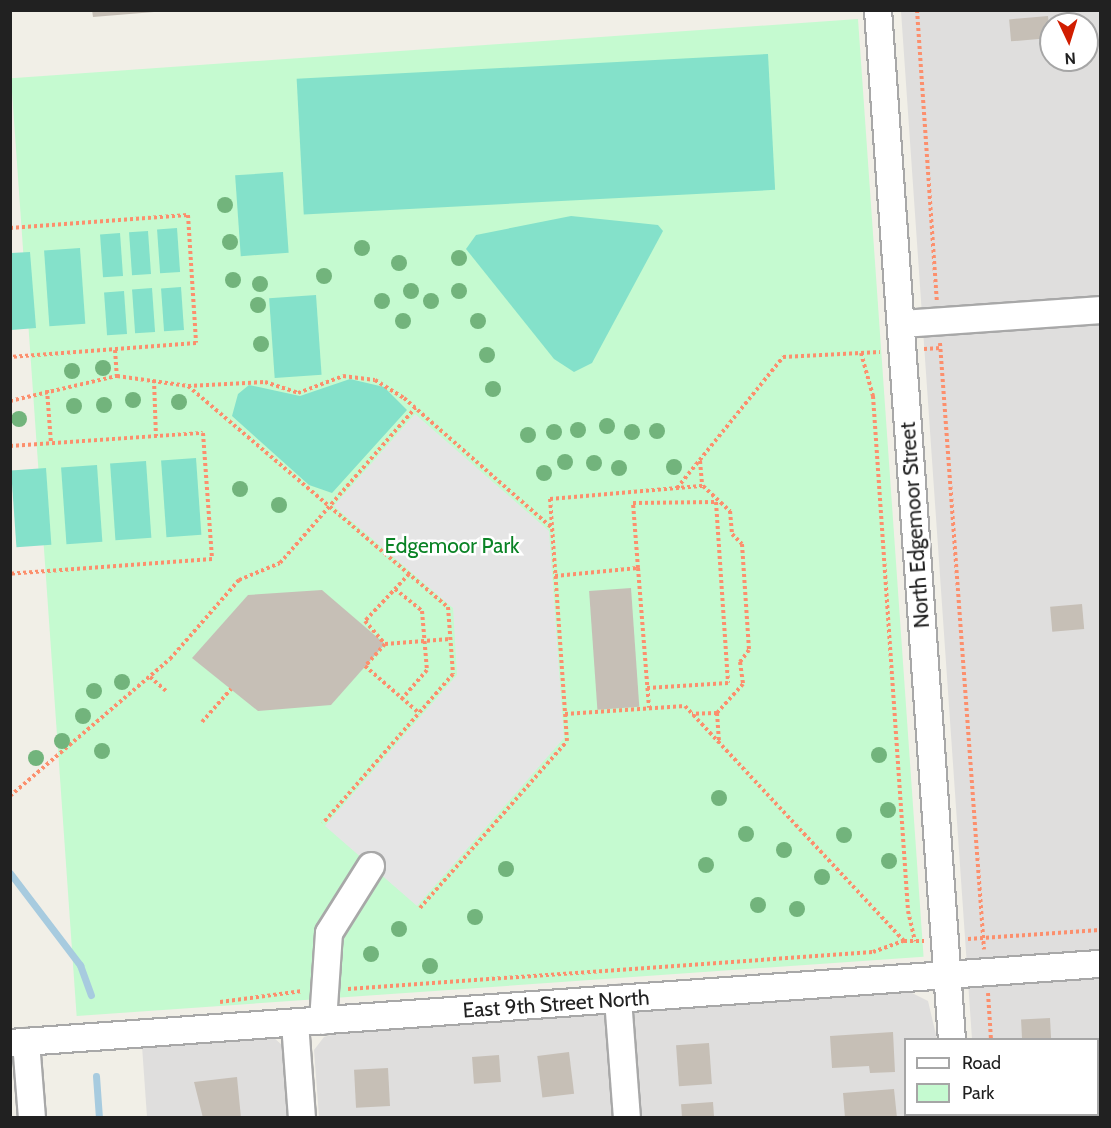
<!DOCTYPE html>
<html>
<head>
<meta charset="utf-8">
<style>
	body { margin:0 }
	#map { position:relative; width:1111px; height:1128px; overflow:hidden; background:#f1efe7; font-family:Cabin,sans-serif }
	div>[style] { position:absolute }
	.residential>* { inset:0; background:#dfdedd }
	.park>* { inset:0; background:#c5fad0; transform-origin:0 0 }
	.pitch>* { inset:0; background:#84e1ca; transform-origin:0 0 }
	.parking>* { inset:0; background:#e5e5e5 }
	.stream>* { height:7px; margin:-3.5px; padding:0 3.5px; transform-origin:3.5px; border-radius:3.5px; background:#a7cbdf }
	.building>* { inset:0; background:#c6bfb6; transform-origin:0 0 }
	.path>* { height:4px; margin-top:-2px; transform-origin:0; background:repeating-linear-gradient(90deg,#fc8f6d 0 3px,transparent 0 6px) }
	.roads { filter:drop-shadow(2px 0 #a8a8a8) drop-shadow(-2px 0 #a8a8a8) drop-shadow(0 2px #a8a8a8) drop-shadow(0 -2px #a8a8a8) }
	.minor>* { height:26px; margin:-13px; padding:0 13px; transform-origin:13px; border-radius:13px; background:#fff }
	.trees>* { width:16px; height:16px; margin:-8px; border-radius:50%; background:#72b47c }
	span { translate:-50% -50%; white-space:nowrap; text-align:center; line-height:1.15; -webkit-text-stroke:5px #fff; paint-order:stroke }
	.street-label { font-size:21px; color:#212121 }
	.park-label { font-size:21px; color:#0a8325 }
	.frame { position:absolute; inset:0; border:12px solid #212121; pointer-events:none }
	.legend { position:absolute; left:904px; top:1038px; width:195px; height:78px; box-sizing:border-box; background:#fff; border:2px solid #a6a6a6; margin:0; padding:8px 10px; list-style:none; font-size:18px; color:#212121 }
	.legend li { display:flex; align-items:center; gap:12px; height:30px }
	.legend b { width:30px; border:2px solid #a6a6a6 }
	.north { position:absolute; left:1039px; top:12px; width:60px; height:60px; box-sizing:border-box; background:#fff; border:2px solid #a6a6a6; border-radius:50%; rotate:176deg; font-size:16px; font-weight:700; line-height:24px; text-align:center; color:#212121 }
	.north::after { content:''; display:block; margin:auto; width:21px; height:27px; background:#d11d00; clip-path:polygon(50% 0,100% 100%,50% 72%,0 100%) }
</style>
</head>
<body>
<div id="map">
	<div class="residential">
		<i style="clip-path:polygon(evenodd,901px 11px,1100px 11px,1100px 1117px,978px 1117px,1098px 1114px,1098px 1040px,972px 1039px,901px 11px,1051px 24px,1087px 24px,1087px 60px,1051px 60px,1051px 24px)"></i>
		<i style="clip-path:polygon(908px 991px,928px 1001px,937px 1039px,906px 1040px,906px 1114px,943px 1117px,319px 1117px,314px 1050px,324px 1037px,339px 1033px)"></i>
		<i style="clip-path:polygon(273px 1037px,283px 1046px,288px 1117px,147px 1117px,142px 1046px)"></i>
	</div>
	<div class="park">
		<i style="left:858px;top:19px;width:940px;height:849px;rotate:86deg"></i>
	</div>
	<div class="pitch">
		<i style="left:768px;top:54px;width:136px;height:472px;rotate:87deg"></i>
		<i style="left:283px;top:172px;width:81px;height:48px;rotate:86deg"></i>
		<i style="clip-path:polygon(571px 216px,658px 225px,663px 231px,592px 363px,574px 372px,554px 359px,466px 249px,476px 235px)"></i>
		<i style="left:177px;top:228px;width:44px;height:20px;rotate:86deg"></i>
		<i style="left:148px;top:231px;width:43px;height:19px;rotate:86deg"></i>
		<i style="left:120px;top:233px;width:43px;height:20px;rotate:86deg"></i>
		<i style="left:80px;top:248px;width:76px;height:36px;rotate:86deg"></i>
		<i style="clip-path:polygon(30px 252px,36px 328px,11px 330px,11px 253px)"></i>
		<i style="left:181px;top:287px;width:43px;height:20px;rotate:86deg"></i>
		<i style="left:152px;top:288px;width:44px;height:20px;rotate:86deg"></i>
		<i style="left:124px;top:291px;width:43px;height:20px;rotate:86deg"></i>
		<i style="left:316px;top:295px;width:80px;height:47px;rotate:86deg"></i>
		<i style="clip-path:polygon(350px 379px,384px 387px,407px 410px,332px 493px,309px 485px,232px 416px,238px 394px,249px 385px,300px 396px)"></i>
		<i style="left:196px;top:458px;width:77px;height:35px;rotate:86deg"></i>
		<i style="left:146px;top:461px;width:77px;height:36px;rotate:86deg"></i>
		<i style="left:97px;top:465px;width:77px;height:36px;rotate:86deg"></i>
		<i style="left:46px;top:468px;width:77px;height:35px;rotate:86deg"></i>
	</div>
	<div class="parking">
		<i style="clip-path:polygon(415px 414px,549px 531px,564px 738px,417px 906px,325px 826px,457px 675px,453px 608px,334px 506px)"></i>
	</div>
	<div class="stream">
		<i style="left:10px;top:873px;width:116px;rotate:52.7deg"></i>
		<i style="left:80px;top:965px;width:32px;rotate:70deg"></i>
		<i style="left:96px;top:1076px;width:42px;rotate:85.9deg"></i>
	</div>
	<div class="building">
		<i style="clip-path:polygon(92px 10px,154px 10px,154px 12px,93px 17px)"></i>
		<i style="left:1048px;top:16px;width:22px;height:39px;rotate:85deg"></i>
		<i style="left:631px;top:588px;width:119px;height:42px;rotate:86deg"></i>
		<i style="clip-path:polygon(322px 590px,385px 644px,331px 705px,258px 711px,192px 658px,248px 595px)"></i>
		<i style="left:1082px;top:604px;width:25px;height:32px;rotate:85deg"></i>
		<i style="left:1050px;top:1018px;width:22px;height:29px;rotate:87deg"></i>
		<i style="clip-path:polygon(893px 1032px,895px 1072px,870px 1073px,869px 1066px,832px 1068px,830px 1036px)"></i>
		<i style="left:709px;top:1043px;width:41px;height:33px;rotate:86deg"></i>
		<i style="left:569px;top:1052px;width:42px;height:32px;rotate:83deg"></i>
		<i style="left:499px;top:1055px;width:27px;height:27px;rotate:86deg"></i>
		<i style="left:388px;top:1068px;width:38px;height:34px;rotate:87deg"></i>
		<i style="clip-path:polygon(237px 1077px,241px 1118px,203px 1118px,194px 1082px)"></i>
		<i style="clip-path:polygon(894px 1089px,897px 1118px,845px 1118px,843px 1093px)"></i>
		<i style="left:713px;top:1102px;width:16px;height:32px;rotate:86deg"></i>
	</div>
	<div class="path">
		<i style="left:917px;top:10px;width:291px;rotate:86.1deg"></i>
		<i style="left:10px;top:228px;width:178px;rotate:-4.2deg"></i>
		<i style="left:188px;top:215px;width:128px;rotate:86.4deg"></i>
		<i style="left:196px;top:343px;width:187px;rotate:175.7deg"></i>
		<i style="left:940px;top:343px;width:608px;rotate:85.85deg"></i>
		<i style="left:924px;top:349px;width:17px;rotate:-3deg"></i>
		<i style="left:115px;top:350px;width:26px;rotate:86deg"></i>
		<i style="left:861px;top:353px;width:45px;rotate:74.4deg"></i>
		<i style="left:873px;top:396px;width:516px;rotate:86.11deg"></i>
		<i style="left:908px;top:911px;width:31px;rotate:77deg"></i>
		<i style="left:154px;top:380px;width:56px;rotate:88deg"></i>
		<i style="left:188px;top:386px;width:77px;rotate:-3deg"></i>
		<i style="left:265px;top:382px;width:35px;rotate:18deg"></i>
		<i style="left:298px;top:393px;width:48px;rotate:-20.7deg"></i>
		<i style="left:343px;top:376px;width:32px;rotate:7deg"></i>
		<i style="left:375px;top:380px;width:34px;rotate:32deg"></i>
		<i style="left:404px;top:398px;width:196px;rotate:41.3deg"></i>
		<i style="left:47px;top:390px;width:53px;rotate:85.7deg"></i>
		<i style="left:10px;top:401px;width:110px;rotate:-13.2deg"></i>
		<i style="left:117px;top:376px;width:72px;rotate:8deg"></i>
		<i style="left:188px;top:386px;width:341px;rotate:40.4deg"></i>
		<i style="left:448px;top:607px;width:67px;rotate:85.7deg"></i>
		<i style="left:453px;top:674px;width:198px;rotate:131.1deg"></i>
		<i style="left:10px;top:446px;width:193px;rotate:-3.9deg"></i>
		<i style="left:203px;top:433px;width:126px;rotate:85.9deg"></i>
		<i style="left:212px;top:559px;width:203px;rotate:175.8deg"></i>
		<i style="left:700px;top:461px;width:25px;rotate:85deg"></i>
		<i style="left:677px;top:488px;width:169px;rotate:-51deg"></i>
		<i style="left:783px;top:357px;width:97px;rotate:-3deg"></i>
		<i style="left:638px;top:568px;width:65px;rotate:-94.4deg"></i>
		<i style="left:633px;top:503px;width:83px;rotate:-0.7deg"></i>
		<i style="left:716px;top:502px;width:181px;rotate:86.2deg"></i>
		<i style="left:728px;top:683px;width:81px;rotate:176.5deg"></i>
		<i style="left:409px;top:574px;width:64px;rotate:133.1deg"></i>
		<i style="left:365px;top:621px;width:30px;rotate:49deg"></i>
		<i style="left:385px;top:644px;width:30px;rotate:132deg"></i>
		<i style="left:365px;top:666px;width:72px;rotate:41deg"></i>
		<i style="left:555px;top:576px;width:83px;rotate:-5.5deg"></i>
		<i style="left:638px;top:568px;width:140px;rotate:85.5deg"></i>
		<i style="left:395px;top:589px;width:35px;rotate:39deg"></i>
		<i style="left:422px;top:611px;width:59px;rotate:85.2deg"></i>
		<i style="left:427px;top:670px;width:38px;rotate:131deg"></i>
		<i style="left:385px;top:644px;width:65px;rotate:-4.4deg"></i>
		<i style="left:150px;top:677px;width:21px;rotate:41deg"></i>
		<i style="left:717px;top:713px;width:29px;rotate:86deg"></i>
		<i style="left:565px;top:714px;width:120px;rotate:-3.8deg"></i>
		<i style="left:685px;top:706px;width:321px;rotate:47deg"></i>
		<i style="left:904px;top:941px;width:20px"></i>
		<i style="left:202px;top:722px;width:44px;rotate:-48.7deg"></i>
		<i style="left:10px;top:796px;width:211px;rotate:-40.6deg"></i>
		<i style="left:170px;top:659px;width:105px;rotate:-48.9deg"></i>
		<i style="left:239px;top:580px;width:44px;rotate:-22.5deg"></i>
		<i style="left:280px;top:563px;width:206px;rotate:-48.9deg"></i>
		<i style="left:420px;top:908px;width:222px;rotate:-48.6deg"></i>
		<i style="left:567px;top:741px;width:243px;rotate:-94deg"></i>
		<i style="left:550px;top:499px;width:154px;rotate:-4.9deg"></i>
		<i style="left:703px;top:486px;width:37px;rotate:43deg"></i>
		<i style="left:730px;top:511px;width:23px;rotate:85deg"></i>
		<i style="left:732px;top:534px;width:14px;rotate:45deg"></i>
		<i style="left:742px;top:544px;width:106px;rotate:86.2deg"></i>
		<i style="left:749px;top:650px;width:15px;rotate:127deg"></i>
		<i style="left:740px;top:662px;width:22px;rotate:82deg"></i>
		<i style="left:743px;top:684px;width:39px;rotate:132deg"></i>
		<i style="left:717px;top:713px;width:25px;rotate:178deg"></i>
		<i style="left:968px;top:939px;width:132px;rotate:-3.9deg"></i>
		<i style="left:348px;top:989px;width:526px;rotate:-4.03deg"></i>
		<i style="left:873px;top:952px;width:33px;rotate:-20deg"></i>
		<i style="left:988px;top:993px;width:47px;rotate:86.3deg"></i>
		<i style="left:220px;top:1002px;width:83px;rotate:-7.6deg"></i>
		<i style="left:996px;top:1114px;width:4px;rotate:90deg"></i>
	</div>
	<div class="roads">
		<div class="minor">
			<i style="left:878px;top:10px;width:1033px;rotate:85.89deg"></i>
			<i style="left:901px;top:324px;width:199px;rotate:-4deg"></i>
			<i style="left:618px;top:999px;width:119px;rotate:85.7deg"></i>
			<i style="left:323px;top:1021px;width:88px;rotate:-86.1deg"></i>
			<i style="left:329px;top:933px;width:79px;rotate:-57.9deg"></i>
			<i style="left:295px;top:1023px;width:95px;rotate:85.8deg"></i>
			<i style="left:26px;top:1042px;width:76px;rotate:85.5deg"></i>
			<i style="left:10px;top:1043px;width:1093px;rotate:-4.15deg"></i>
			<i style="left:957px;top:1114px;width:4px;rotate:90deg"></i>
		</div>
	</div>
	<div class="trees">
		<i style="left:225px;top:205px"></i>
		<i style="left:230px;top:242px"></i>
		<i style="left:362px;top:248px"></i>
		<i style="left:459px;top:258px"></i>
		<i style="left:399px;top:263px"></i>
		<i style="left:324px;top:276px"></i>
		<i style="left:233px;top:280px"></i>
		<i style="left:260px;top:284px"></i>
		<i style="left:411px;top:291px"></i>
		<i style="left:459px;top:291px"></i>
		<i style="left:382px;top:301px"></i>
		<i style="left:431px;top:301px"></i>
		<i style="left:258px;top:305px"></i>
		<i style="left:403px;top:321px"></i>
		<i style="left:478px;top:321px"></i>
		<i style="left:261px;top:344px"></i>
		<i style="left:487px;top:355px"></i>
		<i style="left:103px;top:368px"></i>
		<i style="left:72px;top:371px"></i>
		<i style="left:493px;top:389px"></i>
		<i style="left:133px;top:400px"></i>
		<i style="left:179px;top:402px"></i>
		<i style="left:104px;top:405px"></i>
		<i style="left:74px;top:406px"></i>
		<i style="left:19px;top:419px"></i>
		<i style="left:607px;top:426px"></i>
		<i style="left:578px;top:430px"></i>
		<i style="left:657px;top:431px"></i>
		<i style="left:554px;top:432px"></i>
		<i style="left:632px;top:432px"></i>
		<i style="left:528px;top:435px"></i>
		<i style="left:565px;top:462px"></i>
		<i style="left:594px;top:463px"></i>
		<i style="left:674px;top:467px"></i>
		<i style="left:619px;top:468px"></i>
		<i style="left:544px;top:473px"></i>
		<i style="left:240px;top:489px"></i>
		<i style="left:279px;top:505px"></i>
		<i style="left:122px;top:682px"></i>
		<i style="left:94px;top:691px"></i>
		<i style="left:83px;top:716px"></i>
		<i style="left:62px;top:741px"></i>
		<i style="left:102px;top:751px"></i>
		<i style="left:879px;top:755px"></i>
		<i style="left:36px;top:758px"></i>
		<i style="left:719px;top:798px"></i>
		<i style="left:888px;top:810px"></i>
		<i style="left:746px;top:834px"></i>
		<i style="left:844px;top:835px"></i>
		<i style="left:784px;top:850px"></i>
		<i style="left:889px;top:861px"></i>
		<i style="left:706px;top:865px"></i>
		<i style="left:506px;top:869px"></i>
		<i style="left:822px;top:877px"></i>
		<i style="left:758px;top:905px"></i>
		<i style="left:797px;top:909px"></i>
		<i style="left:475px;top:917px"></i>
		<i style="left:399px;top:929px"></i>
		<i style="left:371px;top:954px"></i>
		<i style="left:430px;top:966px"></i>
	</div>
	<div class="street-label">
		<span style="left:915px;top:525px;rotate:-94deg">North Edgemoor Street</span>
		<span style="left:556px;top:1004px;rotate:-4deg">East 9th Street North</span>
	</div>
	<div class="park-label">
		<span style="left:452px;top:546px">Edgemoor Park</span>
	</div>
	<div class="frame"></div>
	<ul class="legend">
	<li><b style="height:8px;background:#fff"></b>Road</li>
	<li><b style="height:16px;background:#c5fad0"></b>Park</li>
	</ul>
	<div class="north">N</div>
</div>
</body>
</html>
